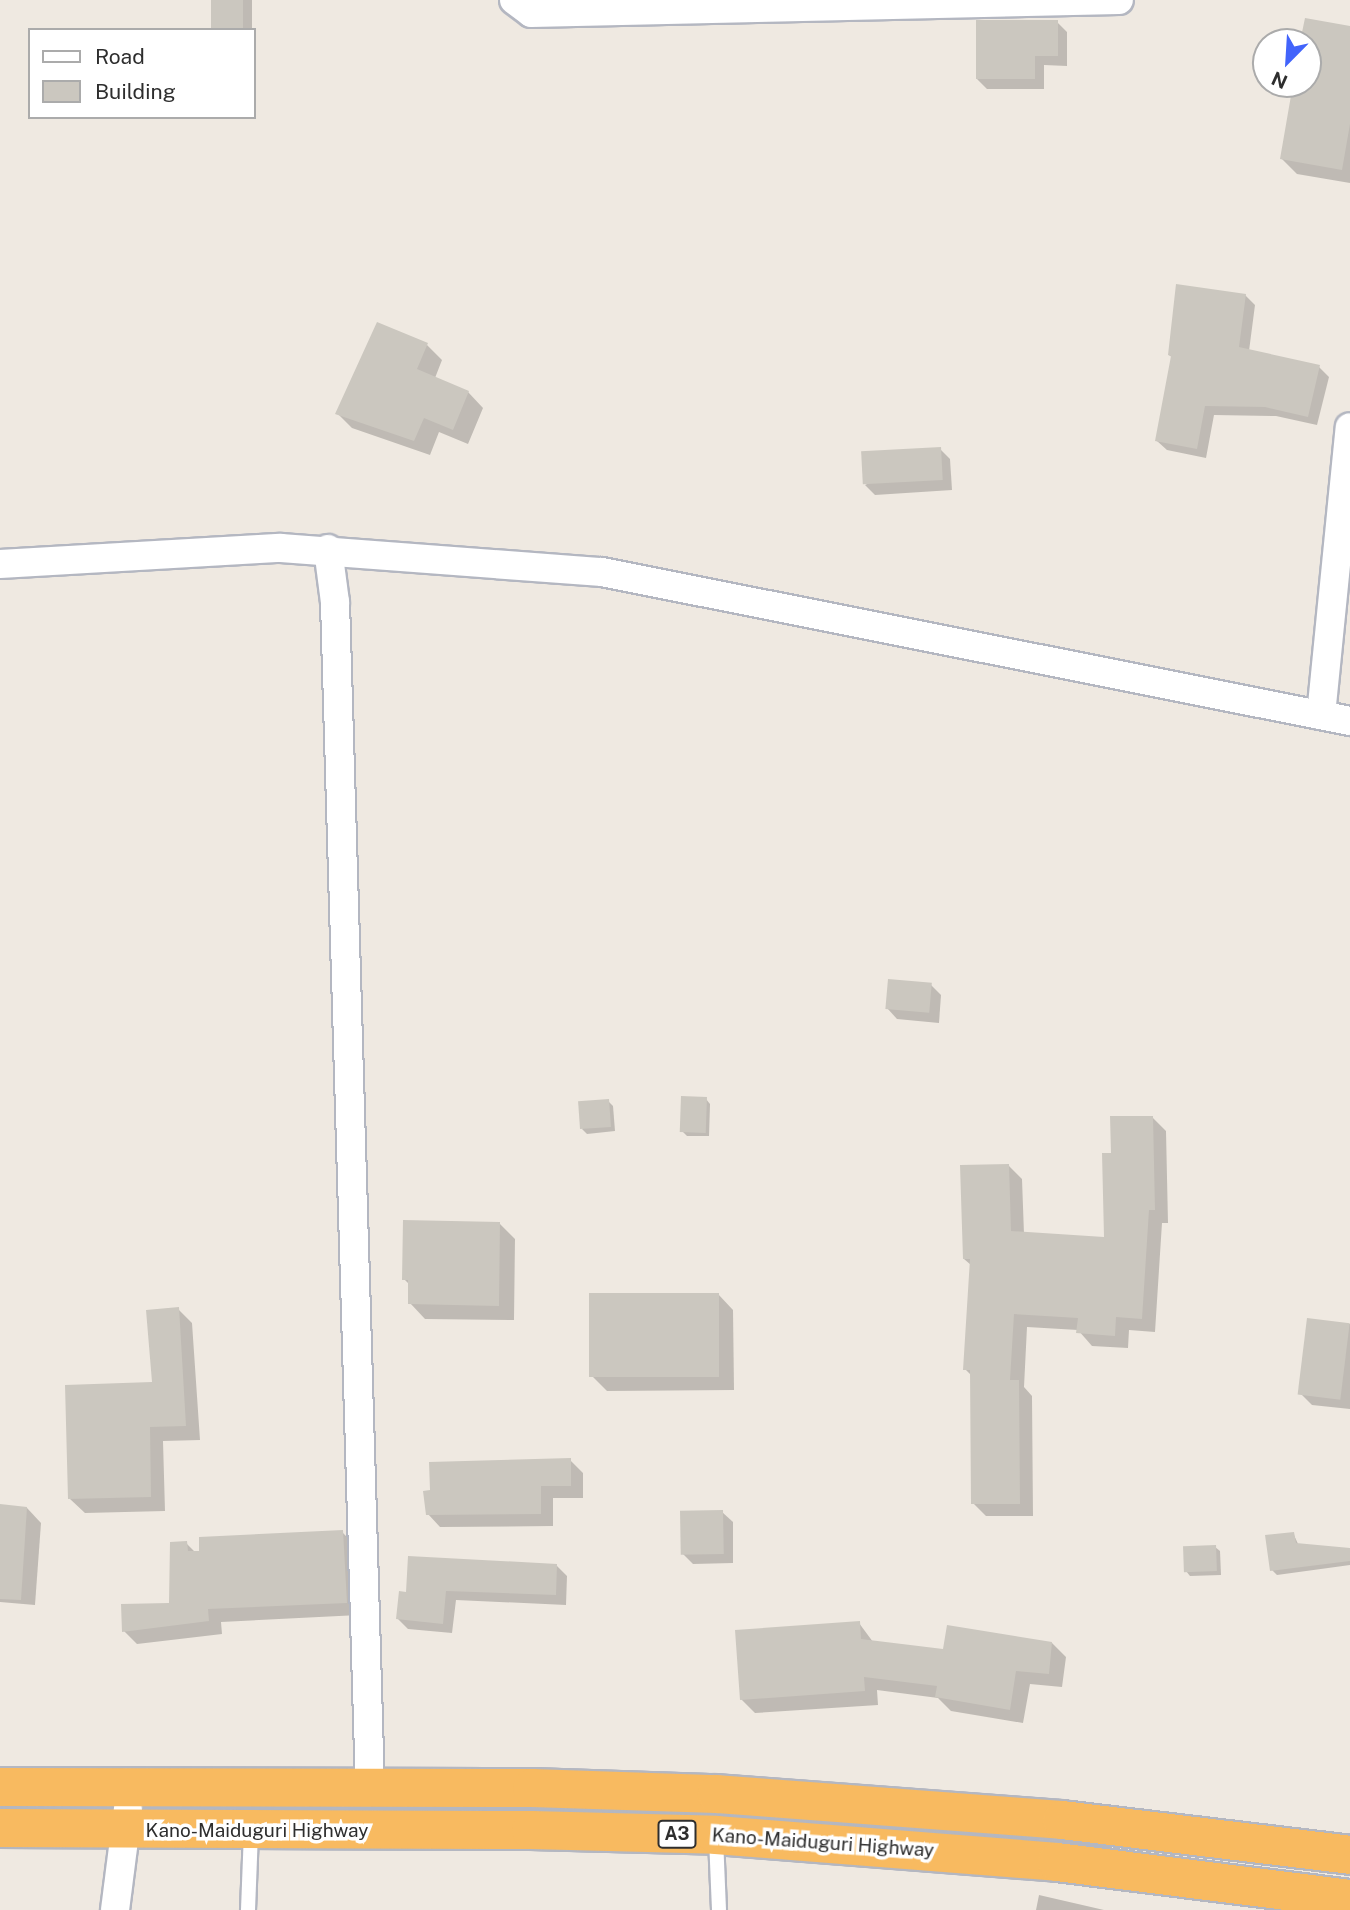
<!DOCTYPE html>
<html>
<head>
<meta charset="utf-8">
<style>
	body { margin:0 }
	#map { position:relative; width:1350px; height:1910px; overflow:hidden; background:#efe9e1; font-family:"Public Sans",sans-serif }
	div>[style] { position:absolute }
	.shadow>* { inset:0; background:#0003; transform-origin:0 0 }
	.building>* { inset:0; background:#cbc7bf; transform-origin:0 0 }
	.roads { filter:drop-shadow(2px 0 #b4b7c1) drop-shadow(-2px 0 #b4b7c1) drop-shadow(0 2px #b4b7c1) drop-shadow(0 -2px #b4b7c1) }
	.service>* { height:14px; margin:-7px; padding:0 7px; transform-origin:7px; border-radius:7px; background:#fff }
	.minor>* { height:28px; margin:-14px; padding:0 14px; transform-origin:14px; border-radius:14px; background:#fff }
	.trunk>* { height:38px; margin:-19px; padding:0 19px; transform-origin:19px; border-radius:19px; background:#f8ba60 }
	span { translate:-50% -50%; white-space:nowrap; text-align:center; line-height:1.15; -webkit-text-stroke:7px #fff; paint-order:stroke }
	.shield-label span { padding:2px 5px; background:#fff; border:2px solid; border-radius:5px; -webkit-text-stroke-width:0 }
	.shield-label { font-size:18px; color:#2e2e2e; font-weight:700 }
	.street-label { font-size:19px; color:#2e2e2e }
	.legend { position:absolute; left:28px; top:28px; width:228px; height:91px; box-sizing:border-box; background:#fff; border:2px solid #ababab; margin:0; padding:9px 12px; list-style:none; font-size:21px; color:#2e2e2e }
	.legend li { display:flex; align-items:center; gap:14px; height:35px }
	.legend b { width:35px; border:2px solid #ababab }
	.north { position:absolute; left:1252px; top:28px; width:70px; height:70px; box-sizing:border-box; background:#fff; border:2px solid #ababab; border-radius:50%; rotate:204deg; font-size:19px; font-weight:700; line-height:28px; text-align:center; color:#2e2e2e }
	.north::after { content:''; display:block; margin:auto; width:24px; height:32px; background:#4264fb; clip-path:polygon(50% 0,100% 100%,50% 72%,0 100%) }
</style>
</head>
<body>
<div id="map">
	<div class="shadow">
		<i style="left:212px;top:0;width:40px;height:30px"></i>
		<i style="clip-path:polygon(1057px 22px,1067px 32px,1067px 66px,1044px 65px,1044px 89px,987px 89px,977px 79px)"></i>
		<i style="clip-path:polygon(1350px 28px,1350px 183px,1297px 174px,1282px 159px,1295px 84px,1308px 84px,1308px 42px,1302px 42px)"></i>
		<i style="clip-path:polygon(1245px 295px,1255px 305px,1249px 351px,1319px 367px,1329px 377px,1317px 425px,1276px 416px,1214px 415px,1206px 458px,1167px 450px,1157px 441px,1173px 358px,1169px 355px)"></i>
		<i style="clip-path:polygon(378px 324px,427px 345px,442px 360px,435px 378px,468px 392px,483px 408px,468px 444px,439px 432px,430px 455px,352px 428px,337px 413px)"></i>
		<i style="clip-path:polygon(940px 449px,950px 459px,952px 490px,875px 495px,865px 485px)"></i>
		<i style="clip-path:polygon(931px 985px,941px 995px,939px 1023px,897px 1019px,887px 1008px)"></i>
		<i style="clip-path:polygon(706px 1099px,710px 1104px,709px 1136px,687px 1136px,682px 1131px)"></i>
		<i style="clip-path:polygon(608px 1101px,613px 1106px,615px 1131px,587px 1134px,582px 1129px)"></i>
		<i style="clip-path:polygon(1152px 1117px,1166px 1131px,1168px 1223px,1162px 1223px,1155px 1332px,1129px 1330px,1128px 1348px,1092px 1346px,1078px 1330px,1027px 1327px,1024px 1387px,1032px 1396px,1033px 1516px,986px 1516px,973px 1503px,972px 1376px,965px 1369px,971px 1265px,964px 1259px,1009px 1166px,1022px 1179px,1024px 1234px,1105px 1239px,1113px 1155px)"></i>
		<i style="clip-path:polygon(500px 1224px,515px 1239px,514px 1320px,425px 1319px,410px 1303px,410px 1285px,404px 1279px)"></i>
		<i style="clip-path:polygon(718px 1294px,733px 1310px,734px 1390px,607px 1391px,592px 1376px)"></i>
		<i style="clip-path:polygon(178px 1309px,192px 1323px,200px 1440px,163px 1441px,165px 1511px,85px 1513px,70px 1499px,154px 1384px)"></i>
		<i style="clip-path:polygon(1309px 1320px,1350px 1324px,1350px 1409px,1312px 1405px,1302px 1395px)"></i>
		<i style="clip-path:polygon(570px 1460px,583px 1473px,583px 1498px,553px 1498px,553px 1526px,440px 1527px,428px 1514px)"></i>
		<i style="clip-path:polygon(0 1506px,27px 1508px,41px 1523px,35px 1605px,0 1602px)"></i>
		<i style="clip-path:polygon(722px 1512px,733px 1522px,733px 1563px,693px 1564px,683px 1554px)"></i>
		<i style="clip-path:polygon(342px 1532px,356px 1546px,359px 1615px,221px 1622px,222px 1634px,137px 1644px,124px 1631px,171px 1605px,186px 1543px,195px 1552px)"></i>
		<i style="clip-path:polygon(1293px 1533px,1299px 1546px,1350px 1550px,1350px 1565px,1277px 1575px,1272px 1570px)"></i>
		<i style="clip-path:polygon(1215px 1547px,1220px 1551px,1221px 1575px,1190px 1576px,1186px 1571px)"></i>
		<i style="clip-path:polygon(557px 1566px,567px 1576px,566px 1605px,456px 1600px,452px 1633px,408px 1629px,398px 1619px,401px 1593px)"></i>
		<i style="clip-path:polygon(859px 1623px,873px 1642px,945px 1651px,1052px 1643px,1066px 1657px,1062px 1687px,1030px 1684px,1023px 1723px,951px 1711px,938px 1698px,877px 1690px,878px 1705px,755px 1713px,741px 1699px)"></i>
		<i style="clip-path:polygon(1039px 1895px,1104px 1910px,1036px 1910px)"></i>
	</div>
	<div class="building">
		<i style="left:211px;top:0;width:32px;height:30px"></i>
		<i style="clip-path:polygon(1305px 18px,1350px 26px,1350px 124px,1342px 170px,1280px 159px,1293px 84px,1308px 84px,1308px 42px,1300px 42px)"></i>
		<i style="clip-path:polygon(976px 20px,1058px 20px,1058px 56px,1035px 56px,1035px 79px,976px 79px)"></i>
		<i style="clip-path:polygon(1176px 284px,1246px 294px,1239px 347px,1320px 365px,1308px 417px,1265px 407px,1205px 406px,1197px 449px,1155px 441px,1171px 356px,1168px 355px)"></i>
		<i style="clip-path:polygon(377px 322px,428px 343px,417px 369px,469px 391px,453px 430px,424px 418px,414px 441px,335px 414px)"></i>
		<i style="left:941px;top:447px;width:33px;height:80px;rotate:87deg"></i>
		<i style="left:888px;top:979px;width:44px;height:30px;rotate:5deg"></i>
		<i style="left:681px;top:1096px;width:26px;height:36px;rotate:2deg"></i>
		<i style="left:609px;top:1099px;width:28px;height:31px;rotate:86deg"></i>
		<i style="clip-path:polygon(1110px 1116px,1153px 1116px,1155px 1210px,1149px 1210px,1142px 1319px,1116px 1317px,1115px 1336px,1076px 1333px,1078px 1318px,1014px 1314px,1010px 1380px,1019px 1380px,1020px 1504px,971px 1504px,970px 1370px,963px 1370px,970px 1259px,963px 1259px,960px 1165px,1009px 1164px,1011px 1231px,1104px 1237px,1102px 1153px,1111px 1153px)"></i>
		<i style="clip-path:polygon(403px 1220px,500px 1222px,499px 1306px,408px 1304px,408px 1280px,402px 1280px)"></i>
		<i style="left:589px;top:1293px;width:130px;height:84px"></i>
		<i style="clip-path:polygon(179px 1307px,186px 1426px,150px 1427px,151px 1497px,68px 1499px,65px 1385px,152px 1382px,146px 1310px)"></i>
		<i style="left:1307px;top:1318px;width:43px;height:77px;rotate:7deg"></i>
		<i style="clip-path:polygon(571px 1458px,571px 1486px,541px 1486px,541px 1514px,426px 1515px,423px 1491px,430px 1490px,429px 1462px)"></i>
		<i style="clip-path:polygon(0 1504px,27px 1507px,21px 1600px,0 1599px)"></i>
		<i style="left:723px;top:1510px;width:44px;height:43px;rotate:89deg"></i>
		<i style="clip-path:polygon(343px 1530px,347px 1603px,208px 1609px,209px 1621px,122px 1632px,121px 1604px,169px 1603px,170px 1542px,187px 1541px,188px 1551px,199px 1551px,199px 1537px)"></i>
		<i style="clip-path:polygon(1294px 1532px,1296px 1543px,1350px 1548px,1350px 1561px,1270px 1571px,1265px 1535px)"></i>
		<i style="left:1216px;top:1545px;width:26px;height:33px;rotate:88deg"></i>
		<i style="clip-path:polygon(408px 1556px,557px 1564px,556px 1595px,446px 1591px,443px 1624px,396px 1619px,399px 1591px,406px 1592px)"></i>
		<i style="clip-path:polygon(860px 1621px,861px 1639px,943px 1649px,947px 1625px,1052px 1642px,1049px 1674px,1016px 1671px,1010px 1710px,935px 1697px,937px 1686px,864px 1677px,865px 1691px,740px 1700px,735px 1630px)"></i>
	</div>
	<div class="roads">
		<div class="service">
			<i style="left:716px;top:1838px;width:72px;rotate:87.6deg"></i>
			<i style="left:248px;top:1910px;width:79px;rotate:-87.8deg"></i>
		</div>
		<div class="minor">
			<i style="left:514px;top:0;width:21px;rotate:37deg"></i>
			<i style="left:531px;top:13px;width:588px;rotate:-1.27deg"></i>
			<i style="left:328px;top:549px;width:53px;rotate:82.5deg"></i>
			<i style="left:335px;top:602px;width:1186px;rotate:88.31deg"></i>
			<i style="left:0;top:564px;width:281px;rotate:-3.3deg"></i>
			<i style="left:281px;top:548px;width:322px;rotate:4.3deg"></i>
			<i style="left:602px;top:572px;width:763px;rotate:11.27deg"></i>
			<i style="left:1321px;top:715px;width:289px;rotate:-84.3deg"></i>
			<i style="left:115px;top:1910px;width:102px;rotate:-82.7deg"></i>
		</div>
		<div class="trunk">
			<i style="left:0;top:1787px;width:532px;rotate:0.11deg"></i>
			<i style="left:532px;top:1788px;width:185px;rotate:1.9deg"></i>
			<i style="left:717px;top:1794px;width:346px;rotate:4.3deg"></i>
			<i style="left:1062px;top:1820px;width:290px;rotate:6.9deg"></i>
			<i style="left:0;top:1828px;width:531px;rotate:0.22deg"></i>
			<i style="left:531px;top:1830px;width:185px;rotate:1.5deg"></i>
			<i style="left:716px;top:1835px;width:342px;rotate:4.5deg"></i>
			<i style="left:1057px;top:1862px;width:295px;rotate:7.2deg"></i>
		</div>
	</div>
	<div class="shield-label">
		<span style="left:677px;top:1834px">A3</span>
	</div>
	<div class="street-label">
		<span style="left:257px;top:1831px">Kano-Maiduguri Highway</span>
		<span style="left:823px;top:1843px;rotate:4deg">Kano-Maiduguri Highway</span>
	</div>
	<ul class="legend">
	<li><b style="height:9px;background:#fff"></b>Road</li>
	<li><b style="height:19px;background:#cbc7bf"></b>Building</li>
	</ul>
	<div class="north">N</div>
</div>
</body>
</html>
